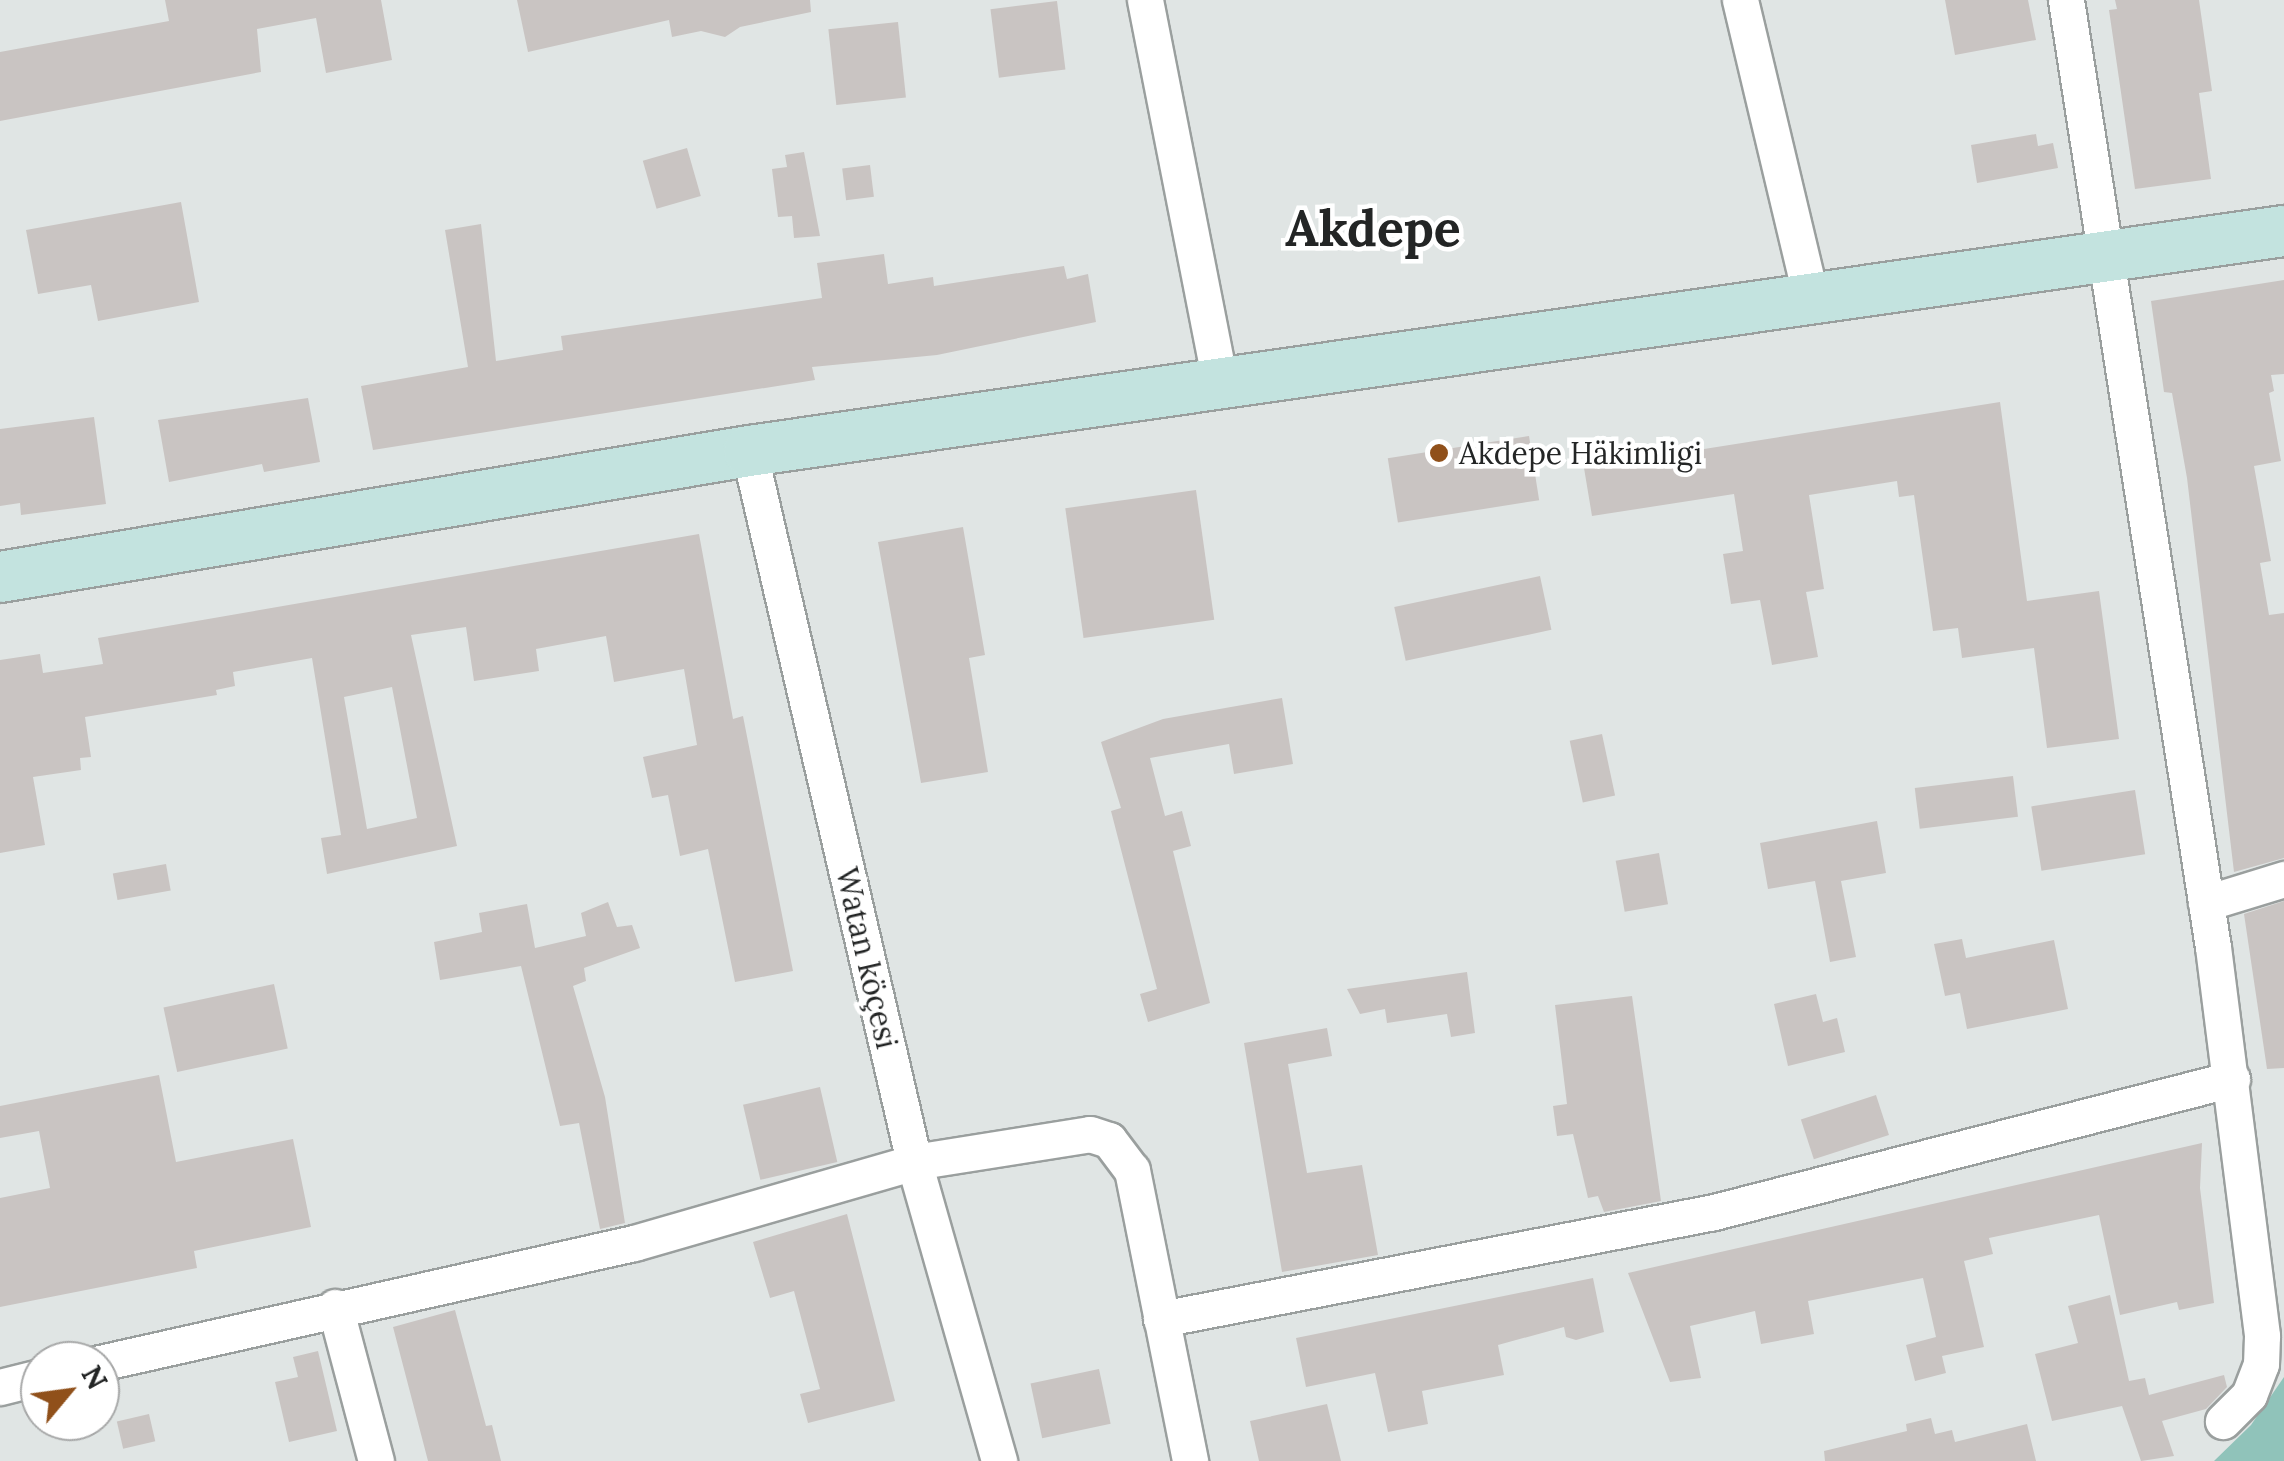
<!DOCTYPE html>
<html>
<head>
<meta charset="utf-8">
<style>
	body { margin:0 }
	#map { position:relative; width:2284px; height:1461px; overflow:hidden; background:#e0e5e4; font-family:Lora,serif }
	div>[style] { position:absolute }
	.green>* { inset:0; background:#90c3ba }
	.building>* { inset:0; background:#c9c4c2; transform-origin:0 0 }
	.roads { filter:drop-shadow(2px 0 #9a9f9e) drop-shadow(-2px 0 #9a9f9e) drop-shadow(0 2px #9a9f9e) drop-shadow(0 -2px #9a9f9e) }
	.street>* { height:35px; margin:-17.5px; padding:0 17.5px; transform-origin:17.5px; border-radius:17.5px; background:#fff }
	.secondary>* { height:50px; margin:-25px; padding:0 25px; transform-origin:25px; border-radius:25px; background:#c3e3df }
	.dots>* { width:28px; height:28px; translate:-50% -50%; box-sizing:border-box; border:5px solid #fff; border-radius:50% }
	span { translate:-50% -50%; white-space:nowrap; text-align:center; line-height:1.15; -webkit-text-stroke:9px #fff; paint-order:stroke }
	.poi-label { font-size:30px; color:#232525 }
	.left { translate:0 -50%; text-align:left }
	.street-label { font-size:30px; color:#232525 }
	.town-label { font-size:50px; color:#232525; font-weight:700 }
	.north { position:absolute; left:20px; top:1341px; width:100px; height:100px; box-sizing:border-box; background:#fff; border:2px solid #a7a8a8; border-radius:50%; rotate:61deg; font-size:28px; font-weight:700; line-height:40px; text-align:center; color:#232525 }
	.north::after { content:''; display:block; margin:auto; width:35px; height:45px; background:#90501a; clip-path:polygon(50% 0,100% 100%,50% 72%,0 100%) }
</style>
</head>
<body>
<div id="map">
	<div class="green">
		<i style="clip-path:polygon(2284px 1377px,2284px 1461px,2214px 1461px,2251px 1425px)"></i>
	</div>
	<div class="building">
		<i style="clip-path:polygon(165px 0,381px 0,392px 60px,326px 73px,316px 18px,257px 29px,261px 72px,0 121px,0 52px,169px 21px)"></i>
		<i style="clip-path:polygon(517px 0,810px 0,811px 12px,740px 27px,725px 37px,701px 31px,672px 37px,669px 20px,528px 52px)"></i>
		<i style="clip-path:polygon(1945px 0,2028px 0,2036px 40px,1955px 55px)"></i>
		<i style="clip-path:polygon(2115px 0,2199px 0,2212px 91px,2199px 93px,2211px 179px,2135px 189px,2109px 10px,2117px 9px)"></i>
		<i style="left:1057px;top:1px;width:69px;height:67px;rotate:83deg"></i>
		<i style="left:898px;top:22px;width:76px;height:70px;rotate:84deg"></i>
		<i style="clip-path:polygon(2036px 134px,2038px 146px,2053px 143px,2058px 168px,1977px 183px,1971px 145px)"></i>
		<i style="left:687px;top:148px;width:50px;height:46px;rotate:74deg"></i>
		<i style="clip-path:polygon(804px 152px,820px 236px,794px 238px,792px 216px,778px 217px,772px 169px,787px 167px,785px 155px)"></i>
		<i style="left:870px;top:165px;width:32px;height:28px;rotate:83deg"></i>
		<i style="clip-path:polygon(181px 202px,199px 302px,98px 321px,91px 285px,38px 294px,26px 230px)"></i>
		<i style="clip-path:polygon(481px 224px,496px 361px,563px 350px,561px 336px,822px 298px,817px 263px,884px 254px,888px 284px,933px 277px,934px 286px,1064px 266px,1067px 279px,1088px 274px,1096px 322px,937px 355px,812px 367px,815px 380px,373px 450px,361px 386px,468px 367px,445px 230px)"></i>
		<i style="clip-path:polygon(2284px 280px,2284px 374px,2271px 375px,2274px 391px,2269px 393px,2281px 461px,2254px 466px,2271px 561px,2260px 563px,2269px 615px,2284px 613px,2284px 858px,2234px 872px,2187px 478px,2172px 393px,2164px 392px,2151px 301px)"></i>
		<i style="clip-path:polygon(308px 398px,320px 462px,264px 472px,262px 464px,169px 482px,158px 420px)"></i>
		<i style="clip-path:polygon(2000px 402px,2027px 601px,2099px 591px,2119px 739px,2047px 748px,2034px 648px,1962px 658px,1958px 628px,1933px 631px,1914px 495px,1899px 497px,1897px 481px,1809px 495px,1824px 589px,1806px 592px,1818px 657px,1772px 665px,1760px 600px,1731px 604px,1723px 554px,1743px 551px,1734px 494px,1592px 516px,1584px 468px)"></i>
		<i style="clip-path:polygon(94px 417px,106px 504px,21px 515px,20px 503px,0 506px,0 429px)"></i>
		<i style="left:1529px;top:436px;width:65px;height:143px;rotate:81deg"></i>
		<i style="left:1196px;top:490px;width:131px;height:132px;rotate:82deg"></i>
		<i style="clip-path:polygon(963px 527px,985px 655px,969px 658px,988px 772px,921px 783px,878px 542px)"></i>
		<i style="clip-path:polygon(evenodd,699px 534px,733px 719px,743px 716px,793px 971px,735px 982px,708px 849px,680px 856px,668px 795px,652px 798px,643px 757px,697px 745px,684px 669px,614px 682px,606px 636px,536px 649px,539px 671px,474px 681px,466px 627px,411px 635px,457px 846px,327px 874px,321px 838px,341px 835px,312px 658px,233px 672px,235px 686px,216px 690px,217px 695px,85px 717px,91px 757px,80px 758px,81px 770px,33px 777px,45px 845px,0 853px,0 660px,40px 654px,43px 673px,103px 664px,98px 638px,699px 534px,392px 687px,417px 818px,367px 829px,344px 697px,392px 687px)"></i>
		<i style="left:1540px;top:576px;width:55px;height:149px;rotate:78deg"></i>
		<i style="clip-path:polygon(1282px 698px,1293px 764px,1234px 774px,1229px 744px,1150px 758px,1165px 816px,1182px 811px,1191px 846px,1173px 851px,1210px 1003px,1148px 1022px,1140px 994px,1157px 989px,1111px 811px,1121px 808px,1101px 742px,1163px 719px)"></i>
		<i style="left:1602px;top:734px;width:63px;height:33px;rotate:78deg"></i>
		<i style="left:2013px;top:776px;width:41px;height:99px;rotate:83deg"></i>
		<i style="left:2135px;top:790px;width:65px;height:105px;rotate:81deg"></i>
		<i style="clip-path:polygon(1877px 821px,1886px 873px,1841px 881px,1856px 957px,1830px 962px,1815px 881px,1768px 889px,1760px 843px)"></i>
		<i style="left:1659px;top:853px;width:52px;height:44px;rotate:80deg"></i>
		<i style="left:166px;top:864px;width:27px;height:54px;rotate:80deg"></i>
		<i style="clip-path:polygon(2284px 901px,2284px 1068px,2267px 1069px,2244px 914px)"></i>
		<i style="clip-path:polygon(608px 902px,617px 927px,632px 925px,640px 948px,584px 968px,586px 981px,573px 986px,605px 1097px,625px 1223px,600px 1229px,579px 1123px,560px 1126px,521px 966px,440px 980px,434px 942px,482px 932px,479px 913px,527px 904px,535px 948px,586px 936px,581px 913px)"></i>
		<i style="clip-path:polygon(1962px 939px,1966px 958px,2054px 940px,2068px 1009px,1967px 1029px,1960px 993px,1945px 996px,1934px 944px)"></i>
		<i style="clip-path:polygon(1467px 972px,1475px 1033px,1451px 1037px,1447px 1014px,1387px 1023px,1385px 1009px,1360px 1014px,1347px 989px)"></i>
		<i style="left:274px;top:984px;width:66px;height:113px;rotate:78deg"></i>
		<i style="clip-path:polygon(1816px 994px,1823px 1022px,1837px 1018px,1845px 1052px,1788px 1066px,1774px 1004px)"></i>
		<i style="clip-path:polygon(1632px 996px,1661px 1201px,1604px 1212px,1598px 1196px,1588px 1198px,1573px 1134px,1557px 1136px,1553px 1106px,1567px 1104px,1555px 1005px)"></i>
		<i style="clip-path:polygon(1327px 1028px,1332px 1056px,1288px 1064px,1307px 1173px,1362px 1165px,1378px 1255px,1282px 1272px,1244px 1043px)"></i>
		<i style="clip-path:polygon(159px 1075px,176px 1162px,293px 1139px,311px 1227px,194px 1251px,197px 1268px,0 1307px,0 1198px,50px 1188px,39px 1131px,0 1138px,0 1106px)"></i>
		<i style="left:820px;top:1087px;width:77px;height:79px;rotate:77deg"></i>
		<i style="left:1876px;top:1095px;width:42px;height:79px;rotate:72deg"></i>
		<i style="clip-path:polygon(2202px 1143px,2200px 1188px,2214px 1303px,2179px 1310px,2177px 1302px,2120px 1315px,2099px 1215px,1989px 1238px,1993px 1254px,1964px 1261px,1984px 1347px,1942px 1356px,1946px 1373px,1915px 1381px,1906px 1345px,1936px 1337px,1923px 1278px,1808px 1301px,1814px 1334px,1761px 1344px,1755px 1311px,1690px 1326px,1701px 1378px,1670px 1382px,1628px 1273px)"></i>
		<i style="clip-path:polygon(847px 1214px,895px 1401px,808px 1423px,800px 1394px,820px 1389px,794px 1291px,770px 1298px,753px 1242px)"></i>
		<i style="clip-path:polygon(1593px 1278px,1604px 1332px,1576px 1340px,1566px 1337px,1564px 1327px,1498px 1345px,1504px 1375px,1422px 1391px,1428px 1424px,1388px 1432px,1375px 1373px,1306px 1387px,1296px 1338px)"></i>
		<i style="clip-path:polygon(2110px 1295px,2129px 1381px,2145px 1378px,2149px 1395px,2224px 1375px,2227px 1387px,2206px 1409px,2162px 1421px,2174px 1456px,2141px 1461px,2122px 1406px,2052px 1421px,2035px 1354px,2078px 1343px,2068px 1306px)"></i>
		<i style="clip-path:polygon(455px 1310px,486px 1426px,492px 1425px,501px 1461px,428px 1461px,393px 1327px)"></i>
		<i style="clip-path:polygon(318px 1351px,337px 1431px,289px 1442px,275px 1382px,298px 1377px,293px 1357px)"></i>
		<i style="left:1099px;top:1369px;width:56px;height:70px;rotate:78deg"></i>
		<i style="clip-path:polygon(1327px 1404px,1341px 1461px,1259px 1461px,1250px 1421px)"></i>
		<i style="left:149px;top:1414px;width:28px;height:33px;rotate:77deg"></i>
		<i style="clip-path:polygon(1931px 1418px,1935px 1434px,1952px 1430px,1955px 1442px,2027px 1424px,2036px 1461px,1825px 1461px,1824px 1451px,1907px 1431px,1906px 1424px)"></i>
	</div>
	<div class="roads">
		<div class="street">
			<i style="left:1145px;top:0;width:390px;rotate:78.9deg"></i>
			<i style="left:1740px;top:0;width:307px;rotate:76.6deg"></i>
			<i style="left:2066px;top:0;width:958px;rotate:81.18deg"></i>
			<i style="left:2213px;top:947px;width:392px;rotate:82.8deg"></i>
			<i style="left:2262px;top:1336px;width:28px;rotate:92deg"></i>
			<i style="left:2261px;top:1364px;width:33px;rotate:111deg"></i>
			<i style="left:2249px;top:1395px;width:37px;rotate:135deg"></i>
			<i style="left:749px;top:451px;width:730px;rotate:76.93deg"></i>
			<i style="left:914px;top:1162px;width:311px;rotate:74.1deg"></i>
			<i style="left:2206px;top:903px;width:82px;rotate:-17.1deg"></i>
			<i style="left:335px;top:1307px;width:159px;rotate:75.1deg"></i>
			<i style="left:1161px;top:1319px;width:563px;rotate:-10.95deg"></i>
			<i style="left:1714px;top:1212px;width:535px;rotate:-14.4deg"></i>
			<i style="left:100px;top:1363px;width:547px;rotate:-12.67deg"></i>
			<i style="left:634px;top:1243px;width:291px;rotate:-16.1deg"></i>
			<i style="left:914px;top:1162px;width:178px;rotate:-9deg"></i>
			<i style="left:1090px;top:1134px;width:20px;rotate:18deg"></i>
			<i style="left:1109px;top:1140px;width:38px;rotate:53deg"></i>
			<i style="left:1132px;top:1170px;width:297px;rotate:78.7deg"></i>
			<i style="left:0;top:1387px;width:41px;rotate:-14deg"></i>
		</div>
		<div class="secondary">
			<i style="left:0;top:577px;width:760px;rotate:-9.55deg"></i>
			<i style="left:749px;top:451px;width:1551px;rotate:-8.16deg"></i>
		</div>
	</div>
	<div class="dots">
		<i style="left:1439px;top:453px;background:#90501a"></i>
	</div>
	<div class="poi-label">
		<span class="left" style="left:1459px;top:453px">Akdepe Häkimligi</span>
	</div>
	<div class="street-label">
		<span style="left:867px;top:958px;rotate:77deg">Watan köçesi</span>
	</div>
	<div class="town-label">
		<span style="left:1373px;top:229px">Akdepe</span>
	</div>
	<div class="north">N</div>
</div>
</body>
</html>
